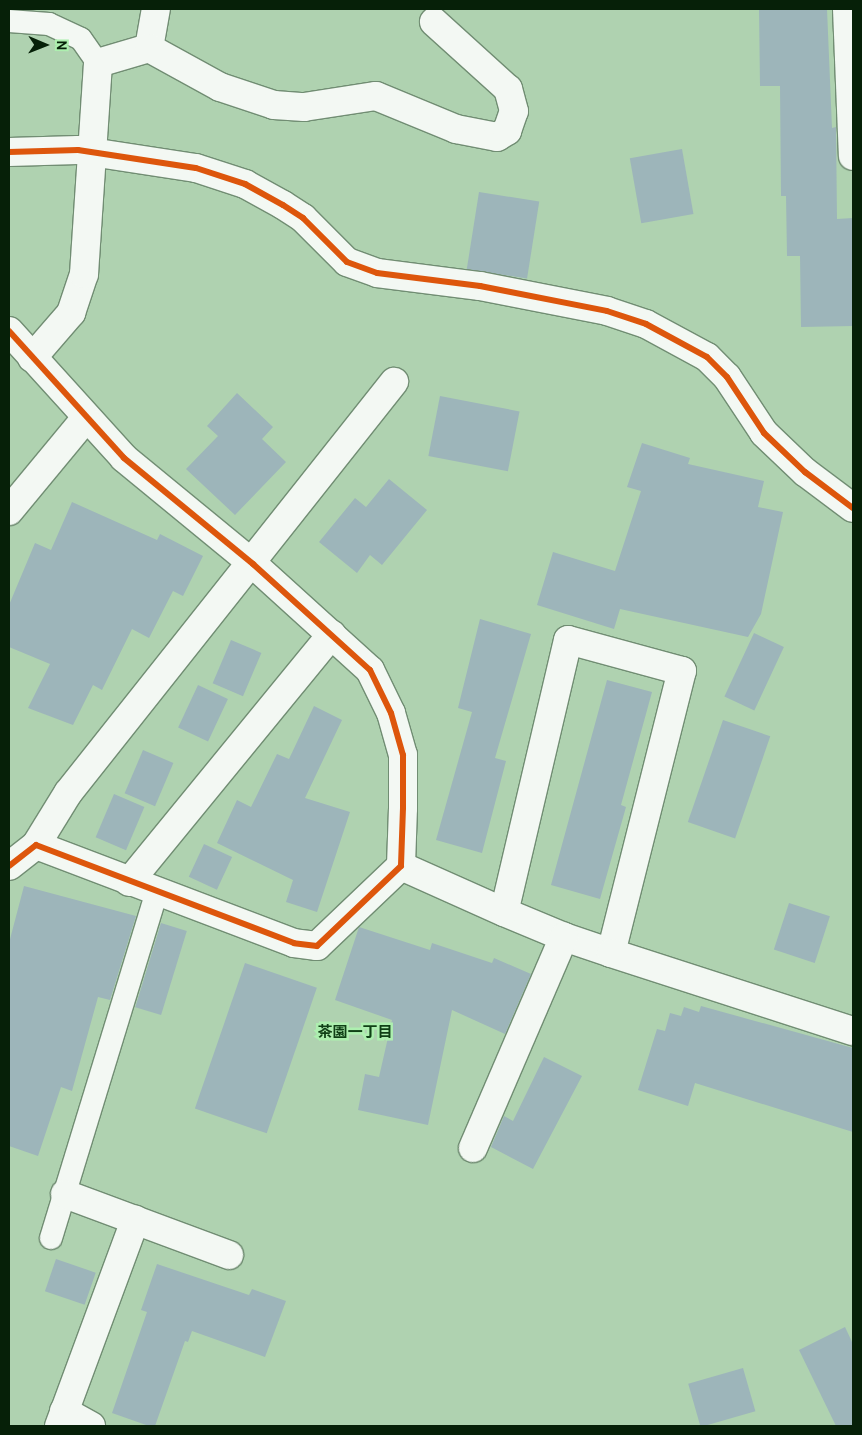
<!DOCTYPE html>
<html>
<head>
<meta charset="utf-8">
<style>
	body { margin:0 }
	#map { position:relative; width:862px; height:1435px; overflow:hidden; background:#afd2b0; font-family:Overpass,"Noto Sans JP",sans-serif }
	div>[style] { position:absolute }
	.building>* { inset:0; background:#9db5ba; transform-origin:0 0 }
	.roads { filter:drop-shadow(1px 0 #718d73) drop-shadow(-1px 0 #718d73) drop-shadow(0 1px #718d73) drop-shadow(0 -1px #718d73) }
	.service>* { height:22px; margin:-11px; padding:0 11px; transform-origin:11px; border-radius:11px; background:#f3f8f3 }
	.minor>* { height:28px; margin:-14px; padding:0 14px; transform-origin:14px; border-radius:14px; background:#f3f8f3 }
	.cycleway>* { height:6px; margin:-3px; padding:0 3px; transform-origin:3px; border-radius:3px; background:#dd560c }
	span { translate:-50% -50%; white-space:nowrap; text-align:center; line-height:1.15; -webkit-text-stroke:5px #adefaf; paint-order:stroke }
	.neighbourhood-label { font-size:15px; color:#104016; font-weight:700 }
	.frame { position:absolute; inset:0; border:10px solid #062008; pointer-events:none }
	.north { position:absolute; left:20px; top:20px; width:50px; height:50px; -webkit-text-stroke:4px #adefaf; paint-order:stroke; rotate:91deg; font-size:14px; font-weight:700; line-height:20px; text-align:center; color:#062008 }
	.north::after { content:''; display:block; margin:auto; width:18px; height:22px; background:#062008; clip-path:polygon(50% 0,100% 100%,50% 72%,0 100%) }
</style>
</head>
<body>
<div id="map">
	<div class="building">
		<i style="clip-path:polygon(759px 9px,827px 9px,832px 128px,836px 127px,837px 219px,853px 218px,853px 326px,801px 327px,800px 256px,787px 256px,786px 196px,781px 196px,780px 86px,760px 86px)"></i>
		<i style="left:682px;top:149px;width:66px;height:53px;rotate:80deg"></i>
		<i style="left:479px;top:192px;width:61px;height:78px;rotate:9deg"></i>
		<i style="clip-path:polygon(237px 393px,273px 427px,262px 439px,286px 462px,235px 515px,186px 469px,218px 436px,207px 426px)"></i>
		<i style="left:440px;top:396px;width:81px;height:61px;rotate:11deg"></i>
		<i style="clip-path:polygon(642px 443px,690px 458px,688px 464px,764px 481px,758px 507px,783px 512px,761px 614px,748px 637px,620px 609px,614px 629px,537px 605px,553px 552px,615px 571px,641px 491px,627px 487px)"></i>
		<i style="clip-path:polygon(389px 479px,427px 510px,382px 565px,370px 555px,357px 573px,319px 542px,355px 498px,366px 507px)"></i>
		<i style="clip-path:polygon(72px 502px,157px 540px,160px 534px,203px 556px,183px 596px,173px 591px,149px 638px,132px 629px,102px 690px,93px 685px,73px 725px,28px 708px,50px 664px,9px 647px,9px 605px,35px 543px,51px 550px)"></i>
		<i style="clip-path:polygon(480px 619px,531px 634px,495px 758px,506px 761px,482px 853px,436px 840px,472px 712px,458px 708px)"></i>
		<i style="left:754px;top:633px;width:33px;height:70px;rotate:25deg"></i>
		<i style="left:231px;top:640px;width:33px;height:47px;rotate:23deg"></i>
		<i style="clip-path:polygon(607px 680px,652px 692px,621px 805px,626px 807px,600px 899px,551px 885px)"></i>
		<i style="left:198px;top:685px;width:33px;height:47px;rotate:25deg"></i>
		<i style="clip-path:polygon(314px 706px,342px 720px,305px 798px,350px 812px,317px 912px,286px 902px,293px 880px,217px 843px,237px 800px,251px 807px,277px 754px,289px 759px)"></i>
		<i style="left:723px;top:720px;width:50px;height:108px;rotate:19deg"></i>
		<i style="left:143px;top:750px;width:33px;height:47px;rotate:23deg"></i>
		<i style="left:114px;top:794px;width:33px;height:47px;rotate:23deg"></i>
		<i style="left:204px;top:844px;width:31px;height:36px;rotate:25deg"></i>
		<i style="clip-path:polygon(24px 886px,136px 916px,110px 1000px,98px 997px,72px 1091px,61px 1087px,38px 1156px,9px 1146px,9px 943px)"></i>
		<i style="left:789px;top:903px;width:43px;height:49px;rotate:18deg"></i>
		<i style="left:161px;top:923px;width:27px;height:88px;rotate:17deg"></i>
		<i style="clip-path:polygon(359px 927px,430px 950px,432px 943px,492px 963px,494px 958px,531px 974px,505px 1034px,452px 1010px,428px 1125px,358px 1110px,365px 1074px,379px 1077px,392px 1020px,335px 1000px)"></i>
		<i style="left:245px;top:963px;width:76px;height:154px;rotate:19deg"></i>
		<i style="clip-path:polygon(701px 1006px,853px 1048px,853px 1132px,695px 1083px,688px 1106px,638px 1090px,657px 1029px,665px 1031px,670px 1013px,681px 1016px,684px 1007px,699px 1012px)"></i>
		<i style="clip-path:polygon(544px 1057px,582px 1076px,533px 1169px,491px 1147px,504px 1116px,513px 1121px)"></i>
		<i style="left:56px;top:1259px;width:42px;height:34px;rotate:19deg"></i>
		<i style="clip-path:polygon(157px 1264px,249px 1295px,252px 1289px,286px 1301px,265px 1357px,192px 1331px,188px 1342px,185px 1341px,155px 1426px,149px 1426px,112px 1413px,147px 1312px,141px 1310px)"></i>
		<i style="clip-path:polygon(845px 1327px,853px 1344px,853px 1426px,836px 1426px,799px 1350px)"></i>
		<i style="left:743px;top:1368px;width:45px;height:57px;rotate:74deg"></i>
	</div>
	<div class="roads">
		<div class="service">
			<i style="left:9px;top:21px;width:40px;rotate:4.3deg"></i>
			<i style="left:49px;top:24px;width:35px;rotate:25deg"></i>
			<i style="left:81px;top:39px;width:29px;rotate:55deg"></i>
			<i style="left:51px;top:1238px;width:362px;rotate:-73deg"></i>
		</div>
		<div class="minor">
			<i style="left:847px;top:9px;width:147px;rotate:87.7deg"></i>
			<i style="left:149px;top:48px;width:40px;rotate:-80deg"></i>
			<i style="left:9px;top:152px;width:69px;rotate:-1.7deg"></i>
			<i style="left:78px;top:150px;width:119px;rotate:8.7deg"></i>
			<i style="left:196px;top:168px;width:52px;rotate:18.1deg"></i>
			<i style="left:245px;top:184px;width:43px;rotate:28.9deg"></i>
			<i style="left:283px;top:205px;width:24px;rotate:33deg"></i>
			<i style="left:303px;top:218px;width:62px;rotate:45deg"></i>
			<i style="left:347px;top:262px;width:32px;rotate:20deg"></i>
			<i style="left:377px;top:273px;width:104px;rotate:7.2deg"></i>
			<i style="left:480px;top:286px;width:129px;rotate:11.1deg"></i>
			<i style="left:607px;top:311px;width:41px;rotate:18.4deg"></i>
			<i style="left:646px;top:324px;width:69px;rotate:28.4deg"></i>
			<i style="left:707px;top:357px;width:28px;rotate:45deg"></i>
			<i style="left:727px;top:377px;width:67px;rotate:56.5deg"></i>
			<i style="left:764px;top:433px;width:57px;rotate:43.6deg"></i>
			<i style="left:805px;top:472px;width:60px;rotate:36.9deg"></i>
			<i style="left:9px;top:331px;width:171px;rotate:47.8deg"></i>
			<i style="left:124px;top:458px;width:167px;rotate:39.4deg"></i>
			<i style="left:253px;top:564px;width:158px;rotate:42.2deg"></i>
			<i style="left:370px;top:670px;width:48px;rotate:64deg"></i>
			<i style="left:391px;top:713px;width:44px;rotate:74.1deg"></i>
			<i style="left:403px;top:755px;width:53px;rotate:90deg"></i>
			<i style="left:403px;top:808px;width:58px;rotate:92deg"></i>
			<i style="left:401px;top:866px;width:116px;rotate:136.4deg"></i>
			<i style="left:317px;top:946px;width:23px;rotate:-173deg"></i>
			<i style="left:294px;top:943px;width:276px;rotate:-159.2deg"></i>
			<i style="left:36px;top:845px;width:34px;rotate:142deg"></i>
			<i style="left:32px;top:358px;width:60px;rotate:-49.1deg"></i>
			<i style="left:71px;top:313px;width:41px;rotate:-71.6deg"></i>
			<i style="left:84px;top:274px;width:211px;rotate:-86.2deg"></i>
			<i style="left:98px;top:63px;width:53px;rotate:-16.4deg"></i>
			<i style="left:149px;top:48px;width:81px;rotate:28.8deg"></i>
			<i style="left:220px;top:87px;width:57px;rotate:18.4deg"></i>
			<i style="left:274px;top:105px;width:30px;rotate:4deg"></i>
			<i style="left:304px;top:107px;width:73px;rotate:-8.7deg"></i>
			<i style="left:376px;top:96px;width:87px;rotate:22.4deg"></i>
			<i style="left:456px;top:129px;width:42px;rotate:11deg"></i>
			<i style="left:497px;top:137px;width:12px;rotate:-31deg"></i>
			<i style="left:507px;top:131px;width:21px;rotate:-71deg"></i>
			<i style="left:514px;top:111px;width:23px;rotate:-105deg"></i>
			<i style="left:508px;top:89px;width:100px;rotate:-137.8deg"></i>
			<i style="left:9px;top:511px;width:119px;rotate:-50.4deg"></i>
			<i style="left:36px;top:845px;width:61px;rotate:-58.4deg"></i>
			<i style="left:68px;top:793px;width:525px;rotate:-51.58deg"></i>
			<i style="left:401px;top:866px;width:113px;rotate:24.1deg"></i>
			<i style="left:504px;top:912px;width:65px;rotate:22.6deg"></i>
			<i style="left:564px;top:937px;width:50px;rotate:18.8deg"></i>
			<i style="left:611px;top:953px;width:291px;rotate:-75.9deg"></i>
			<i style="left:682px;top:671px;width:118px;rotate:-164.8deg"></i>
			<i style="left:568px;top:640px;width:279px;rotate:103.2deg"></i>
			<i style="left:129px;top:882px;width:320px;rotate:-50.7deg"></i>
			<i style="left:611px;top:953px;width:254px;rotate:17.9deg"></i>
			<i style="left:473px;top:1148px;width:230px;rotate:-66.7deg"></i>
			<i style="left:65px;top:1194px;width:175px;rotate:20.4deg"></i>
			<i style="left:64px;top:1411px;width:31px;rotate:29deg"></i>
			<i style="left:59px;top:1426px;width:220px;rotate:-69.7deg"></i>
		</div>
	</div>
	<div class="cycleway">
		<i style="left:9px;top:152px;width:69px;rotate:-1.7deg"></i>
		<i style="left:78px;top:150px;width:119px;rotate:8.7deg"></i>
		<i style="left:196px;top:168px;width:52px;rotate:18.1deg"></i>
		<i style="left:245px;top:184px;width:43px;rotate:28.9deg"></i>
		<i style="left:283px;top:205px;width:24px;rotate:33deg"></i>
		<i style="left:303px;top:218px;width:62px;rotate:45deg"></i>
		<i style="left:347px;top:262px;width:32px;rotate:20deg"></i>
		<i style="left:377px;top:273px;width:104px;rotate:7.2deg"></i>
		<i style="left:480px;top:286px;width:129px;rotate:11.1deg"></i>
		<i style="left:607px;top:311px;width:41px;rotate:18.4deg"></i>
		<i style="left:646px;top:324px;width:69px;rotate:28.4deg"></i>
		<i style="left:707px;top:357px;width:28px;rotate:45deg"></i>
		<i style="left:727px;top:377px;width:67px;rotate:56.5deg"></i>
		<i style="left:764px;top:433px;width:57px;rotate:43.6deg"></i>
		<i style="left:805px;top:472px;width:60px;rotate:36.9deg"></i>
		<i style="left:9px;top:331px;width:171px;rotate:47.8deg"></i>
		<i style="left:124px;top:458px;width:167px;rotate:39.4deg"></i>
		<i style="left:253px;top:564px;width:158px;rotate:42.2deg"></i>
		<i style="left:370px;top:670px;width:48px;rotate:64deg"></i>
		<i style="left:391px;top:713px;width:44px;rotate:74.1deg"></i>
		<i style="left:403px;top:755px;width:53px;rotate:90deg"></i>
		<i style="left:403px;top:808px;width:58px;rotate:92deg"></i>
		<i style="left:401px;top:866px;width:116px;rotate:136.4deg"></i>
		<i style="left:317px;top:946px;width:23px;rotate:-173deg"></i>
		<i style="left:294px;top:943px;width:276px;rotate:-159.2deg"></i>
		<i style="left:36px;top:845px;width:34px;rotate:142deg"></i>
	</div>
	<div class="neighbourhood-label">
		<span style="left:355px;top:1034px">茶園一丁目</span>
	</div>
	<div class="frame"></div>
	<div class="north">N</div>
</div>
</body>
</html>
